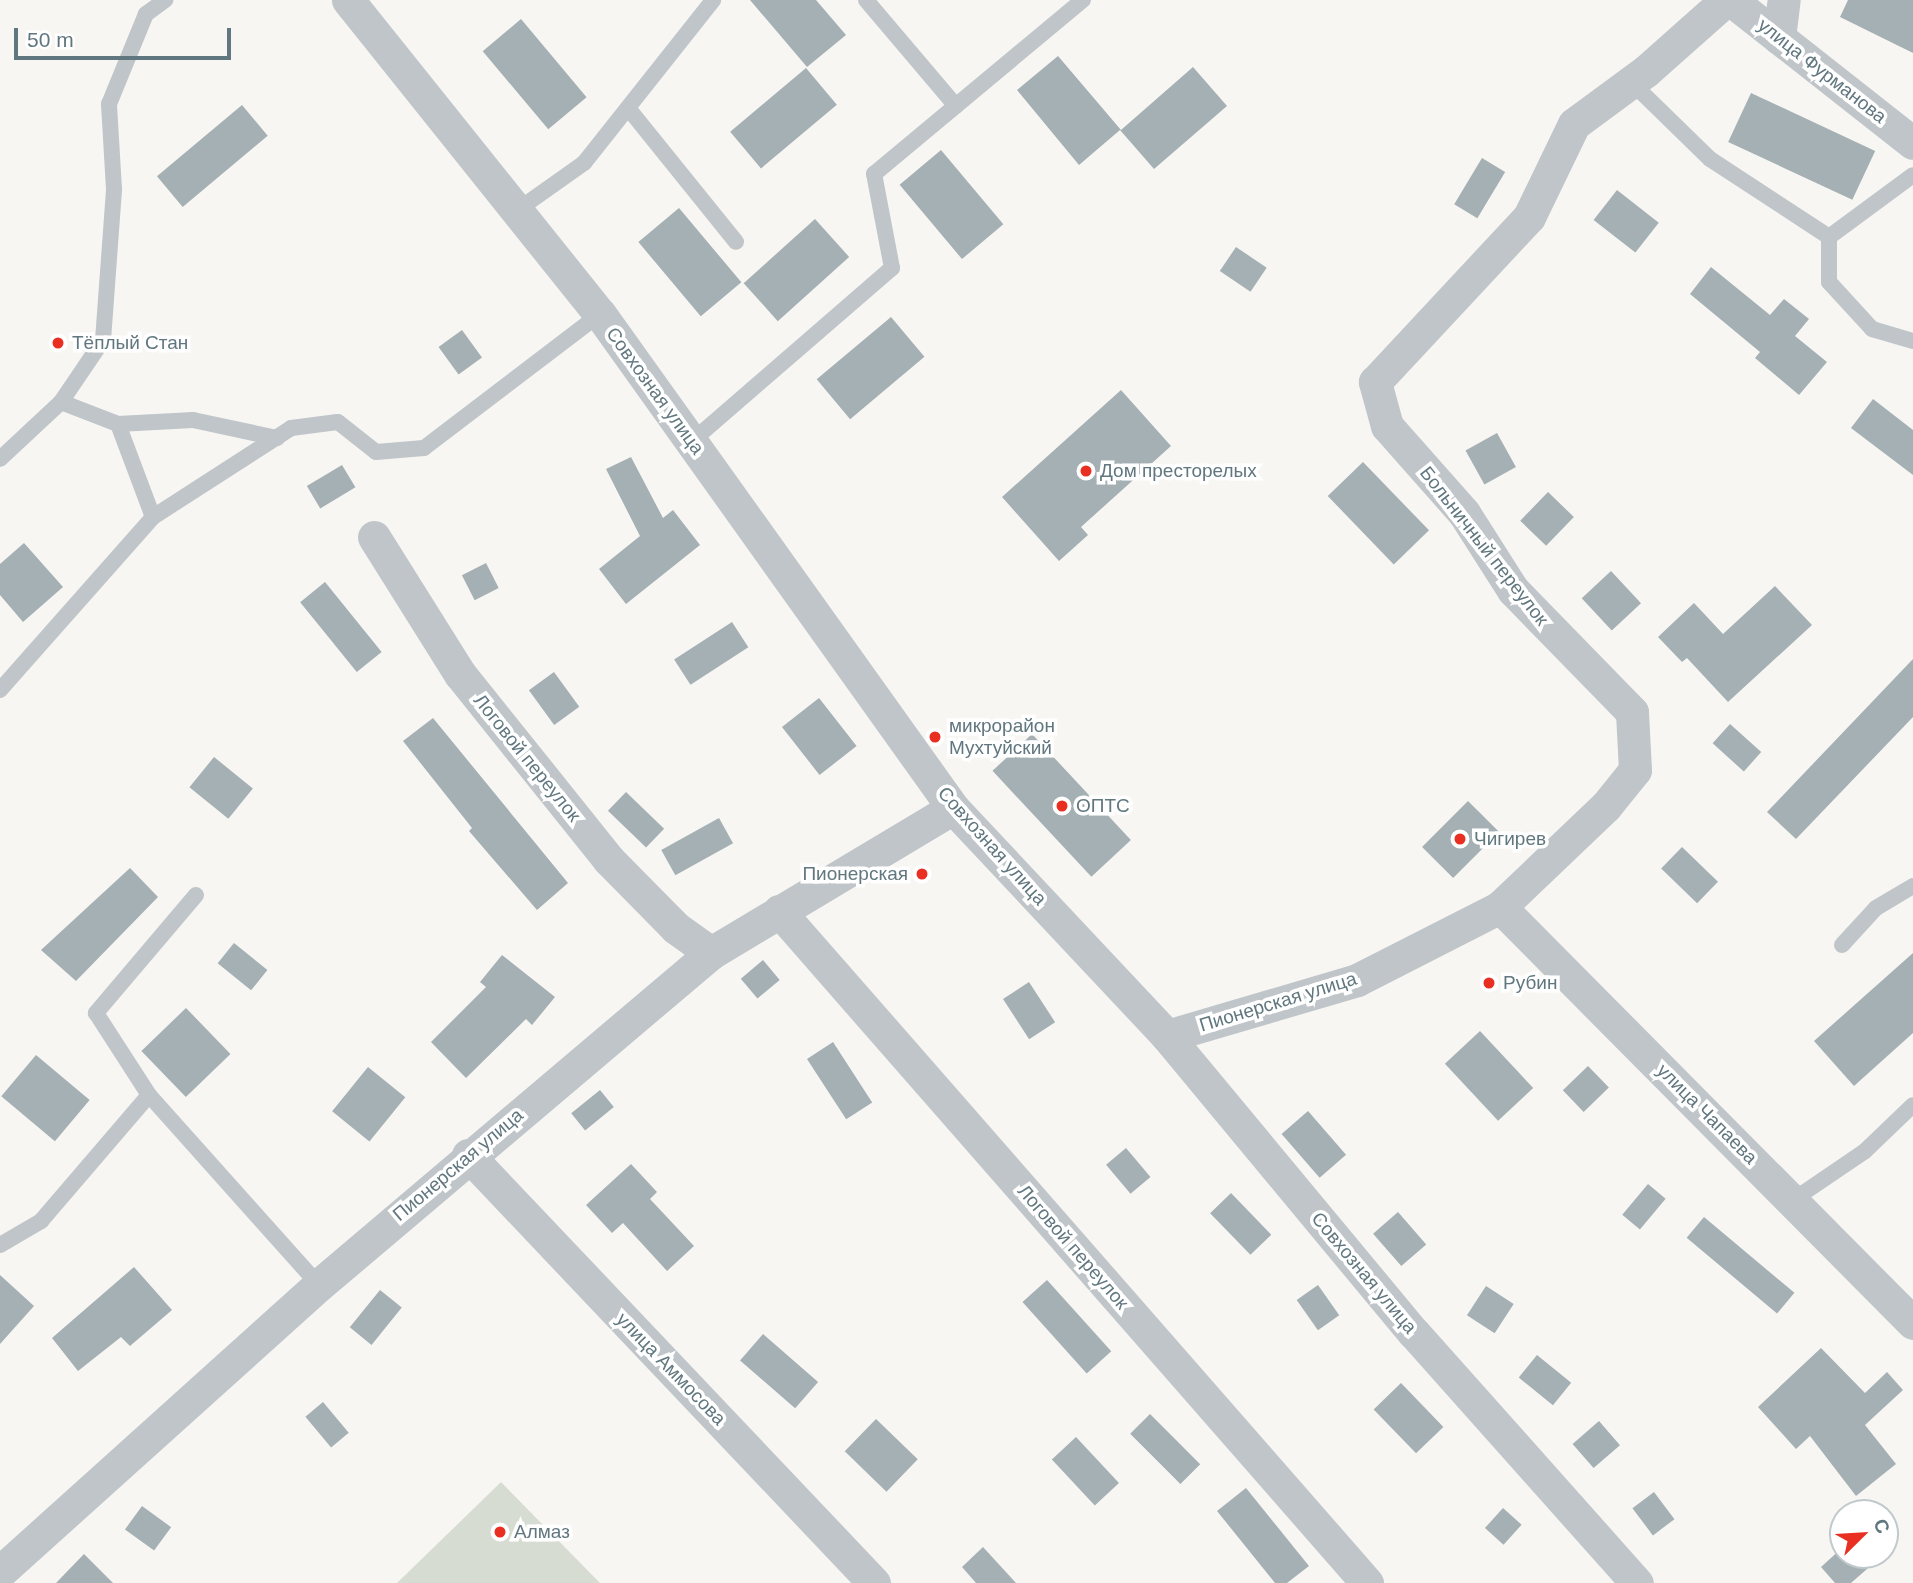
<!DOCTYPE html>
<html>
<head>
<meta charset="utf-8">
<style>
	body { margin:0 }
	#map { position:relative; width:1913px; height:1583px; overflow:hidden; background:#f7f6f3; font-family:Arial,sans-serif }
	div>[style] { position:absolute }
	.green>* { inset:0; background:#d7dcd2 }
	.building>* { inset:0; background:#a4b0b3; transform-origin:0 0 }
	.lane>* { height:16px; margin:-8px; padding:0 8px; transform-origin:8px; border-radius:8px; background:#bfc5c8 }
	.street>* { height:33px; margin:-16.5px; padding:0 16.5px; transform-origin:16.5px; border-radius:16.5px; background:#bfc5c8 }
	.dots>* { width:19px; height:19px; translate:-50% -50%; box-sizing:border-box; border:4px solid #fff; border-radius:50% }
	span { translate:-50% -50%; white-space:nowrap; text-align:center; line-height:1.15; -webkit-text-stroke:7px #fff; paint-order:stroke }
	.street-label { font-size:19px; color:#61777f }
	.poi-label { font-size:19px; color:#61777f }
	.left { translate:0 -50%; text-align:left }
	.right { translate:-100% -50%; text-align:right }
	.north { position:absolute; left:1829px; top:1499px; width:70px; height:70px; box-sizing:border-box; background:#fff; border:2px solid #c0c9cc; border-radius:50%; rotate:66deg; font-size:19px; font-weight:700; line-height:28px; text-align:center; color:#61777f }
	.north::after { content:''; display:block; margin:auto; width:24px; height:32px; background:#e82f21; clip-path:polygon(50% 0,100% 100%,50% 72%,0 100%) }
	.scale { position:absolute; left:14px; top:28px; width:217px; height:32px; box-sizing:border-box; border:4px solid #61777f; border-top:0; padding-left:9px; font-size:21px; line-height:24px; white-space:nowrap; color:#61777f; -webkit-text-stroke:5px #fff; paint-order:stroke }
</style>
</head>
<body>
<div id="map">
	<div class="green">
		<i style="clip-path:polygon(501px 1482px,600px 1583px,397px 1583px)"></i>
	</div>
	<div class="building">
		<i style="clip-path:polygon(750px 0,816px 0,846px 35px,807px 67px)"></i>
		<i style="clip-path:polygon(1848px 0,1913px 0,1913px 53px,1840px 17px)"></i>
		<i style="left:521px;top:19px;width:102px;height:50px;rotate:50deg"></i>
		<i style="clip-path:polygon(1058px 56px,1121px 130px,1193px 67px,1227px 106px,1154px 169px,1120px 130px,1079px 165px,1017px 90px)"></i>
		<i style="left:806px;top:68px;width:48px;height:99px;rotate:50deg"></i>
		<i style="left:1751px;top:93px;width:137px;height:54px;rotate:25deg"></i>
		<i style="left:242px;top:105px;width:40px;height:111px;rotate:50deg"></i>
		<i style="left:941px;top:150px;width:97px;height:54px;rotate:50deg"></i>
		<i style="left:1482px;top:158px;width:27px;height:54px;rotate:31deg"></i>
		<i style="left:1617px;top:190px;width:53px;height:38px;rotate:38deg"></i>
		<i style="left:679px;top:208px;width:97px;height:53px;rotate:50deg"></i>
		<i style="left:815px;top:219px;width:51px;height:96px;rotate:48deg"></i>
		<i style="left:1236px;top:247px;width:37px;height:29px;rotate:34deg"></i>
		<i style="clip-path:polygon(1711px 267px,1770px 315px,1784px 299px,1809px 319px,1795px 336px,1827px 362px,1799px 395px,1755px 358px,1760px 352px,1690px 294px)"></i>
		<i style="left:891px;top:317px;width:52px;height:97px;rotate:50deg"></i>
		<i style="left:462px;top:330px;width:34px;height:29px;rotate:54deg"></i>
		<i style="clip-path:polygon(1121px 390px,1171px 446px,1081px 527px,1088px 535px,1059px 561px,1002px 497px)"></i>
		<i style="clip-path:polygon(1873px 399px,1913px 430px,1913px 475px,1851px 428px)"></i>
		<i style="left:1497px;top:433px;width:39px;height:36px;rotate:61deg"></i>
		<i style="clip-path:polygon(631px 457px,663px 518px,673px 510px,700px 545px,626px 604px,599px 569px,640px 536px,606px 469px)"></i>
		<i style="left:1363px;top:462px;width:95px;height:49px;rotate:46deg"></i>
		<i style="left:342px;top:465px;width:26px;height:41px;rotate:59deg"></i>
		<i style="left:1548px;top:492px;width:36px;height:40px;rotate:44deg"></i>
		<i style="clip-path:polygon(24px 543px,63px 587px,23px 622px,0 595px,0 564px)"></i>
		<i style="left:486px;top:563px;width:28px;height:27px;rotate:63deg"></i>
		<i style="left:1611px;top:571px;width:44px;height:40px;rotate:47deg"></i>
		<i style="left:325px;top:582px;width:90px;height:32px;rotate:51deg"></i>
		<i style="clip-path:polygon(1775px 586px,1812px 625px,1728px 702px,1687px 658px,1682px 662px,1658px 637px,1694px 603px,1723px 634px)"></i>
		<i style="left:732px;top:622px;width:30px;height:69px;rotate:57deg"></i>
		<i style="clip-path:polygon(1913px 659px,1913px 717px,1796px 839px,1767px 812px)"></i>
		<i style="left:554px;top:672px;width:43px;height:31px;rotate:54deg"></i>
		<i style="left:819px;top:698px;width:61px;height:47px;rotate:52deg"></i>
		<i style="clip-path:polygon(433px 718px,568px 883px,537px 910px,469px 831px,472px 828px,403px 741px)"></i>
		<i style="left:1730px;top:724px;width:42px;height:26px;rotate:42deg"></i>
		<i style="left:1032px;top:734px;width:145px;height:54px;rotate:47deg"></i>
		<i style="left:214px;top:757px;width:50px;height:39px;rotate:39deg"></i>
		<i style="left:626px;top:792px;width:53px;height:26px;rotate:44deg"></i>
		<i style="left:1468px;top:801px;width:44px;height:65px;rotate:45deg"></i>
		<i style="left:719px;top:818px;width:29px;height:66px;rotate:61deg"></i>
		<i style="left:1682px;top:847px;width:50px;height:30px;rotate:44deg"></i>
		<i style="clip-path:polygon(130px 868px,158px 897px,76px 981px,41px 950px)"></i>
		<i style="left:234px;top:943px;width:43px;height:26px;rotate:39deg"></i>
		<i style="clip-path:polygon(1913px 953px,1913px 1033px,1854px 1086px,1814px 1041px)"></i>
		<i style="clip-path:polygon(502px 955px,555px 997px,532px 1025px,526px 1019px,466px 1078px,431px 1042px,486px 987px,480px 982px)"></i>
		<i style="left:763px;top:960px;width:26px;height:29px;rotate:50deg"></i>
		<i style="left:1029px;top:982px;width:48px;height:31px;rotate:57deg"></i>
		<i style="left:186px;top:1008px;width:64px;height:62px;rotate:46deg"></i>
		<i style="left:1480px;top:1031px;width:78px;height:48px;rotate:47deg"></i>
		<i style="left:833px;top:1042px;width:72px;height:31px;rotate:57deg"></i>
		<i style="left:36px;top:1055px;width:70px;height:54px;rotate:40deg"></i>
		<i style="left:1588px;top:1066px;width:30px;height:35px;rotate:46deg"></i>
		<i style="left:368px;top:1067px;width:48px;height:57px;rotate:39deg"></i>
		<i style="left:600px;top:1090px;width:22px;height:37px;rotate:51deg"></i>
		<i style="left:1308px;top:1111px;width:58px;height:35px;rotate:49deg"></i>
		<i style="left:1126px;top:1148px;width:38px;height:26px;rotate:50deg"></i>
		<i style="clip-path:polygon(631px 1164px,657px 1192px,650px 1199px,694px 1246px,667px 1271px,623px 1223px,612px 1233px,586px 1205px)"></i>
		<i style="left:1648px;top:1184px;width:23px;height:40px;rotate:40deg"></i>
		<i style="left:1231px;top:1193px;width:58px;height:29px;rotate:46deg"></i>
		<i style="left:1398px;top:1212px;width:43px;height:33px;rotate:49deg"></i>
		<i style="left:1704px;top:1217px;width:118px;height:27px;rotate:40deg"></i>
		<i style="clip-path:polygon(134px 1267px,172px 1310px,130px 1346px,121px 1337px,78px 1371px,52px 1338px)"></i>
		<i style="clip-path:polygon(0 1275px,34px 1306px,0 1344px)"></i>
		<i style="left:1047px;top:1280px;width:96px;height:33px;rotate:48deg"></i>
		<i style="left:1318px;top:1285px;width:37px;height:26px;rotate:55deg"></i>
		<i style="left:1486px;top:1286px;width:33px;height:35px;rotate:33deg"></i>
		<i style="left:380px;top:1290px;width:28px;height:48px;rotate:39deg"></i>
		<i style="left:763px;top:1334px;width:73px;height:35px;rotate:41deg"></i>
		<i style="clip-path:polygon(1821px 1348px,1865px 1393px,1887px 1372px,1903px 1390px,1865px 1425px,1896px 1464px,1856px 1496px,1810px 1436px,1796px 1449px,1758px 1407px)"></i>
		<i style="left:1537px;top:1355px;width:44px;height:29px;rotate:39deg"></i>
		<i style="left:1401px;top:1383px;width:61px;height:38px;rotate:46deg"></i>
		<i style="left:323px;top:1402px;width:40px;height:23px;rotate:50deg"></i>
		<i style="left:1150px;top:1414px;width:71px;height:28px;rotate:45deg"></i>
		<i style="left:876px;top:1419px;width:58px;height:45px;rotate:44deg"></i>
		<i style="left:1599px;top:1421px;width:32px;height:35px;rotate:49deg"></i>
		<i style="left:1076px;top:1437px;width:63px;height:33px;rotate:47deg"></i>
		<i style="clip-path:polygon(1246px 1488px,1309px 1566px,1287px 1583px,1275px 1583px,1217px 1511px)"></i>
		<i style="left:1654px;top:1492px;width:34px;height:27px;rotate:53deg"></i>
		<i style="left:142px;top:1506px;width:36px;height:29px;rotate:36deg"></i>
		<i style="left:1503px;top:1508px;width:25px;height:27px;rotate:42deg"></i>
		<i style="clip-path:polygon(983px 1547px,1016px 1583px,976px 1583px,962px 1567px)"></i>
		<i style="clip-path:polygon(1843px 1547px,1843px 1555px,1883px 1555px,1851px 1583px,1835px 1583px,1821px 1567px)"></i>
		<i style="clip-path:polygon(84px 1554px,113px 1583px,56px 1583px)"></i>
	</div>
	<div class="lane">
		<i style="left:866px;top:0;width:139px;rotate:49.7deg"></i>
		<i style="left:1631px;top:82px;width:110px;rotate:44.3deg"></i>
		<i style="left:1710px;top:159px;width:142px;rotate:33.2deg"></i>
		<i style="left:1829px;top:237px;width:104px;rotate:-36.4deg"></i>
		<i style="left:628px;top:108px;width:172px;rotate:51.1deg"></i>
		<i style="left:519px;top:209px;width:80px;rotate:-35.3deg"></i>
		<i style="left:584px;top:163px;width:208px;rotate:-51.6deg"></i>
		<i style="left:1829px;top:237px;width:45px;rotate:90deg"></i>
		<i style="left:1829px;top:282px;width:64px;rotate:47.5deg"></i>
		<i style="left:1872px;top:329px;width:43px;rotate:16.3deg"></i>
		<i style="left:61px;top:402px;width:61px;rotate:21.1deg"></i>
		<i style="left:118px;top:424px;width:99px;rotate:69.4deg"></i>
		<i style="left:153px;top:517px;width:164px;rotate:-32.8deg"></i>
		<i style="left:291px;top:428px;width:47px;rotate:-7.3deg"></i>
		<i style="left:338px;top:422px;width:48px;rotate:38.3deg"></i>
		<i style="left:376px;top:452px;width:48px;rotate:-4.8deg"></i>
		<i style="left:424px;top:448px;width:221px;rotate:-37.3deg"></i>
		<i style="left:118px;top:424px;width:75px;rotate:-3.1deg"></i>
		<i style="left:193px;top:420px;width:86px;rotate:12.1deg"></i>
		<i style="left:691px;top:442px;width:266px;rotate:-40.9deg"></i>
		<i style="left:892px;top:268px;width:96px;rotate:-100.8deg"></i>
		<i style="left:874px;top:174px;width:272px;rotate:-39.8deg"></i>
		<i style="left:0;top:459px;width:83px;rotate:-43.1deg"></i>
		<i style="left:61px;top:402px;width:75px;rotate:-55.9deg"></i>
		<i style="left:103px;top:340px;width:151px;rotate:-85.8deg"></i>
		<i style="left:114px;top:189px;width:85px;rotate:-93.4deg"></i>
		<i style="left:109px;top:104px;width:97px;rotate:-67.7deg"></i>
		<i style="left:146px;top:14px;width:24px;rotate:-36deg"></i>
		<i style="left:0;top:690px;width:231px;rotate:-48.5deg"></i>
		<i style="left:196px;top:895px;width:155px;rotate:130.3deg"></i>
		<i style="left:96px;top:1013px;width:98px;rotate:57.1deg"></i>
		<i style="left:149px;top:1095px;width:255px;rotate:48.2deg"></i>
		<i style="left:1842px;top:945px;width:50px;rotate:-47.4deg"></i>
		<i style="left:1876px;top:908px;width:43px;rotate:-30.7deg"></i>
		<i style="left:1793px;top:1200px;width:87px;rotate:-34.2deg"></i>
		<i style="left:1865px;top:1151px;width:66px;rotate:-43.8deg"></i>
		<i style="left:0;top:1245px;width:48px;rotate:-30.3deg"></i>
		<i style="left:41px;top:1221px;width:166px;rotate:-49.4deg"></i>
	</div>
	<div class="street">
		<i style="left:348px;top:0;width:403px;rotate:51.3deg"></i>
		<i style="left:600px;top:314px;width:607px;rotate:54.45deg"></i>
		<i style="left:953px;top:808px;width:313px;rotate:46.8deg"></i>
		<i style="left:1167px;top:1036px;width:386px;rotate:50.3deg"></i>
		<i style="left:1414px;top:1333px;width:335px;rotate:48.3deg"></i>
		<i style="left:1731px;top:0;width:231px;rotate:38.2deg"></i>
		<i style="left:1779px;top:38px;width:38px;rotate:-83deg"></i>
		<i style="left:374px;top:537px;width:162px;rotate:57.9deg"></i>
		<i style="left:460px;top:674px;width:238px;rotate:51.3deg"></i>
		<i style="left:609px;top:860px;width:95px;rotate:45.4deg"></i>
		<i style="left:676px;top:928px;width:43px;rotate:35.5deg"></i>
		<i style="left:1500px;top:907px;width:586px;rotate:45.21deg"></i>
		<i style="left:779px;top:911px;width:893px;rotate:48.81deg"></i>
		<i style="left:1167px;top:1036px;width:198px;rotate:-16.4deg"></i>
		<i style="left:1357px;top:980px;width:161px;rotate:-27deg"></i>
		<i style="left:1500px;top:907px;width:146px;rotate:-43.6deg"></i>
		<i style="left:1606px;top:806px;width:46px;rotate:-51.1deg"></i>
		<i style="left:1635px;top:770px;width:58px;rotate:-93deg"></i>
		<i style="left:1632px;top:712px;width:170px;rotate:-134.3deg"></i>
		<i style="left:1513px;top:590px;width:91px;rotate:-122.5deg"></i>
		<i style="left:1464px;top:513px;width:116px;rotate:-131.5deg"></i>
		<i style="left:1387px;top:426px;width:46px;rotate:-105.3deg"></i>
		<i style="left:1375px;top:382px;width:226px;rotate:-47deg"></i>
		<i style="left:1529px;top:217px;width:103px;rotate:-64.2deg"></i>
		<i style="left:1574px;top:124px;width:89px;rotate:-36.4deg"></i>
		<i style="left:1646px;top:71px;width:107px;rotate:-41.6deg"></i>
		<i style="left:468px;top:1155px;width:590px;rotate:46.51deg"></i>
		<i style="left:0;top:1572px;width:429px;rotate:-42deg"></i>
		<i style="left:319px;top:1285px;width:514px;rotate:-40.26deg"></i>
		<i style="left:711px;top:953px;width:282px;rotate:-30.9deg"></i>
	</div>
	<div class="dots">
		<i style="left:58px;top:343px;background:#e82f21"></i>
		<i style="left:1086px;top:471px;background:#e82f21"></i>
		<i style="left:935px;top:737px;background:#e82f21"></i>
		<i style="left:1062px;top:806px;background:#e82f21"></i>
		<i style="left:1460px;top:839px;background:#e82f21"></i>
		<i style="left:922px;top:874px;background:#e82f21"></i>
		<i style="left:1489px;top:983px;background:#e82f21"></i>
		<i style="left:500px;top:1532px;background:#e82f21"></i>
	</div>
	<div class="street-label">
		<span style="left:1822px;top:71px;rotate:38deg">улица Фурманова</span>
		<span style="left:655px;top:391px;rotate:54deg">Совхозная улица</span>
		<span style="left:1484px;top:546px;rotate:52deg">Больничный переулок</span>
		<span style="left:527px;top:758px;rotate:51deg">Логовой переулок</span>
		<span style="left:992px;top:846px;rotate:48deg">Совхозная улица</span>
		<span style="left:1278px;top:1002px;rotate:-17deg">Пионерская улица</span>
		<span style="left:1707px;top:1114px;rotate:45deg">улица Чапаева</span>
		<span style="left:458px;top:1165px;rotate:-40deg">Пионерская улица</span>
		<span style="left:1073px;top:1247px;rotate:49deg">Логовой переулок</span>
		<span style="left:1364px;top:1273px;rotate:50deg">Совхозная улица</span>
		<span style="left:671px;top:1369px;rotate:46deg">улица Аммосова</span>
	</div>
	<div class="poi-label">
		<span class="left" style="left:72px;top:343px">Тёплый Стан</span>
		<span class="left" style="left:1100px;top:471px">Дом престорелых</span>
		<span class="left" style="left:949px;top:737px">микрорайон<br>Мухтуйский</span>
		<span class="left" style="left:1076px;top:806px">ОПТС</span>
		<span class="left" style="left:1474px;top:839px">Чигирев</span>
		<span class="right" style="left:908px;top:874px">Пионерская</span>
		<span class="left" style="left:1503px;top:983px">Рубин</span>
		<span class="left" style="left:514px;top:1532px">Алмаз</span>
	</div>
	<div class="north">С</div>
	<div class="scale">50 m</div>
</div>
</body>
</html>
